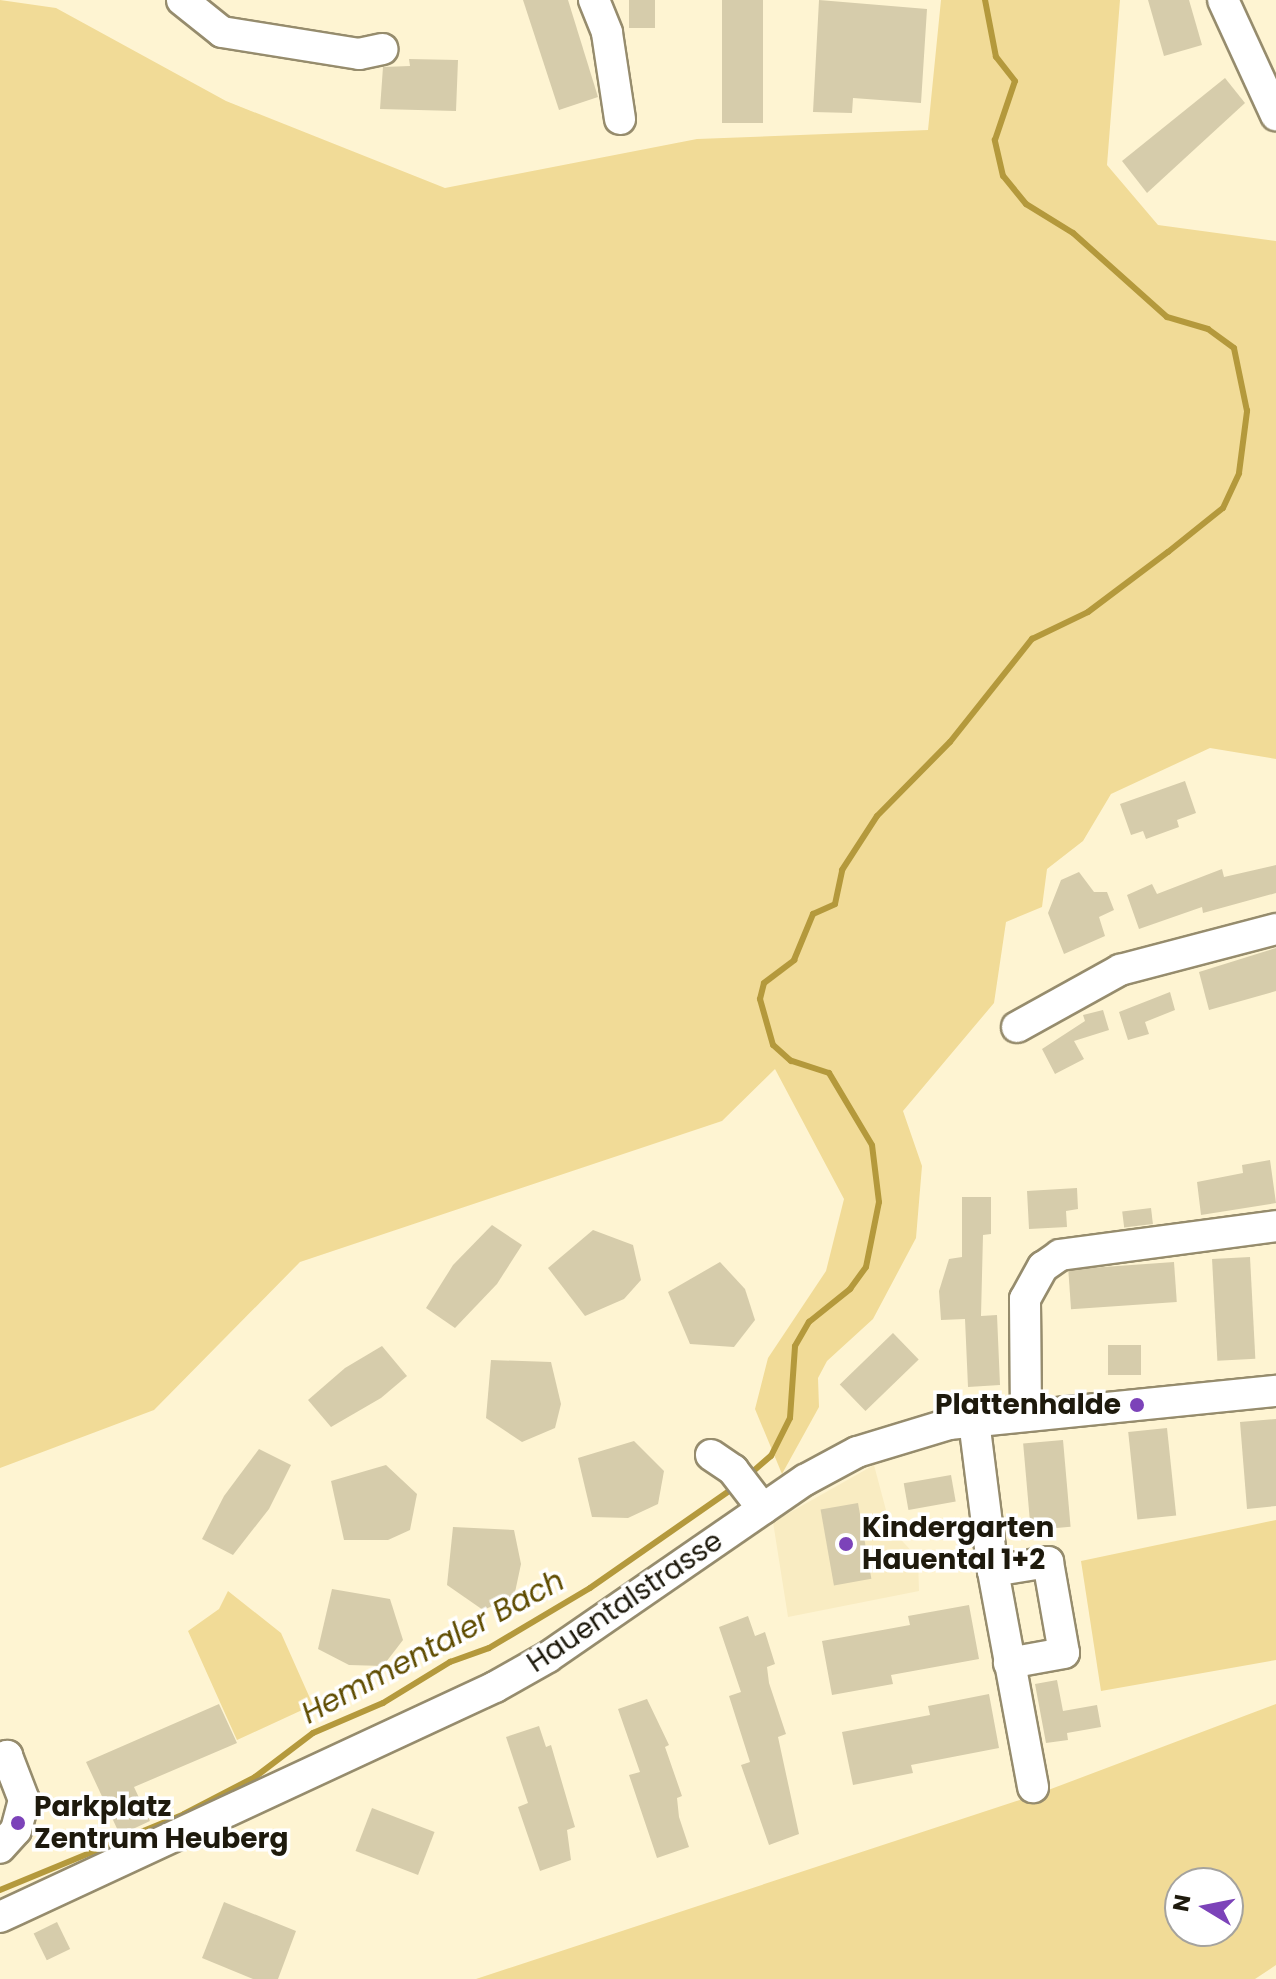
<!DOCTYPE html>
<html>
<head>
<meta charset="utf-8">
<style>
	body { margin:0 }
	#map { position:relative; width:1276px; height:1979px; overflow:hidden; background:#fef4d2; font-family:Poppins,sans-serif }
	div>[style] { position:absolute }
	.built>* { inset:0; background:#f9ecc2 }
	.green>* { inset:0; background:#f1db97 }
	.stream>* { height:6px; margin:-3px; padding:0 3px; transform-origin:3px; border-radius:3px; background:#b4993c }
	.building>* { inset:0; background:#d6ccab; transform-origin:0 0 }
	.roads { filter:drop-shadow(2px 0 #968c6d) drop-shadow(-2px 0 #968c6d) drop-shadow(0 2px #968c6d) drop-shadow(0 -2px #968c6d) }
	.minor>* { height:30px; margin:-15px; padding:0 15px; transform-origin:15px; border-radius:15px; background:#fff }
	.dots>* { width:22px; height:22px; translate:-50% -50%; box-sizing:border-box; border:4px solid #fff; border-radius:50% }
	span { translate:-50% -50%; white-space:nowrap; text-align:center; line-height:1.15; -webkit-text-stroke:7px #fff; paint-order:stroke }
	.poi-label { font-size:28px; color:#1e1a0d; font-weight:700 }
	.right { translate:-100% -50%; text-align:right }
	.left { translate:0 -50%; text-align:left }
	.street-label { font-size:28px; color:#1e1a0d }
	.water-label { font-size:30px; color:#5f4c00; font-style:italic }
	.north { position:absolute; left:1164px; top:1867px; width:80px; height:80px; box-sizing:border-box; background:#fff; border:2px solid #a5a39e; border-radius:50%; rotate:280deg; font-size:22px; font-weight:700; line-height:32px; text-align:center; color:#1e1a0d }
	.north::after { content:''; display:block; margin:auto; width:28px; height:36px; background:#7c43b9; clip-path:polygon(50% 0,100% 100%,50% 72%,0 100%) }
</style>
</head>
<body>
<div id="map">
	<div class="built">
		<i style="clip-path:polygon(874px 1465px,891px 1529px,918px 1558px,919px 1591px,788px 1617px,773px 1522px)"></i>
	</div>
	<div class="green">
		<i style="clip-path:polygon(0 0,56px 8px,226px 101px,445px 188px,697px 139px,928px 130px,941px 0,1120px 0,1107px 165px,1158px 225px,1276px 241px,1276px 759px,1210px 748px,1111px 794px,1083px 841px,1047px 869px,1042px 907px,1006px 922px,994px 1003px,903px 1111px,922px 1166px,916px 1238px,873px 1319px,827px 1361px,818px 1378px,819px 1407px,782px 1474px,755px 1409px,768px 1358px,826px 1271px,844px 1199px,775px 1069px,722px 1121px,300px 1262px,154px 1410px,0 1468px)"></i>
		<i style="clip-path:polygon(1276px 1520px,1276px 1660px,1101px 1691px,1081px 1561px)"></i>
		<i style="clip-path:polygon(228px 1591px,281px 1633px,313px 1705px,237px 1740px,188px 1631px,219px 1609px)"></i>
		<i style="clip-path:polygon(evenodd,1276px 1704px,1276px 1965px,1255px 1979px,476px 1979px,1035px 1795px,1276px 1704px,1180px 1883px,1228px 1883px,1228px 1931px,1180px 1931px,1180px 1883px)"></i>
	</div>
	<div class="stream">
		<i style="left:750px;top:1474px;width:28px;rotate:-41deg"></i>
		<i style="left:771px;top:1456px;width:42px;rotate:-63.4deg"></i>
		<i style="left:790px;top:1418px;width:72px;rotate:-86deg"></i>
		<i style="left:795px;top:1346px;width:28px;rotate:-60deg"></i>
		<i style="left:809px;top:1322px;width:53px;rotate:-38.8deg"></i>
		<i style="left:850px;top:1289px;width:27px;rotate:-54deg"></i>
		<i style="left:866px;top:1267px;width:66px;rotate:-78.7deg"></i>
		<i style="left:879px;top:1202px;width:57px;rotate:-97deg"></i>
		<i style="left:872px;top:1145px;width:84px;rotate:-120.8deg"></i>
		<i style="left:829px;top:1073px;width:40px;rotate:-162deg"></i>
		<i style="left:791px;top:1061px;width:24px;rotate:-138deg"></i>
		<i style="left:773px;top:1045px;width:48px;rotate:-105.8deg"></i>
		<i style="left:760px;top:999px;width:16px;rotate:-76deg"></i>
		<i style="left:764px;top:983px;width:38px;rotate:-37deg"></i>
		<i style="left:794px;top:960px;width:50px;rotate:-67.6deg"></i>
		<i style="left:813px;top:914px;width:24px;rotate:-24deg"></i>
		<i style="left:835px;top:904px;width:35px;rotate:-78deg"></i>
		<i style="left:842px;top:870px;width:64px;rotate:-57.1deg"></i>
		<i style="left:877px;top:816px;width:104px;rotate:-45.4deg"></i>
		<i style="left:950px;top:742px;width:132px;rotate:-51.5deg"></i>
		<i style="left:1032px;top:639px;width:62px;rotate:-25.7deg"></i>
		<i style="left:1088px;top:612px;width:100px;rotate:-36.9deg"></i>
		<i style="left:1168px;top:552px;width:70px;rotate:-38.7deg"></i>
		<i style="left:1223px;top:508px;width:38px;rotate:-65deg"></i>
		<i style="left:1239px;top:473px;width:63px;rotate:-82.6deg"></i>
		<i style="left:1247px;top:411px;width:64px;rotate:-101.7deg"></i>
		<i style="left:1234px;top:348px;width:32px;rotate:-144deg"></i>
		<i style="left:1208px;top:329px;width:43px;rotate:-163.7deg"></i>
		<i style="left:1167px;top:317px;width:126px;rotate:-138.2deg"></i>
		<i style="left:1073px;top:233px;width:55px;rotate:-148.3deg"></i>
		<i style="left:1026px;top:204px;width:36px;rotate:-129deg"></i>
		<i style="left:1003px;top:176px;width:37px;rotate:-103deg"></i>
		<i style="left:995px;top:140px;width:62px;rotate:-71.3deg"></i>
		<i style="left:1015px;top:81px;width:31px;rotate:-128deg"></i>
		<i style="left:996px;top:57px;width:58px;rotate:-100.9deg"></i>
		<i style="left:0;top:1890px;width:199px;rotate:-22.4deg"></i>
		<i style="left:184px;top:1814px;width:80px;rotate:-27.5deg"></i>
		<i style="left:255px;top:1777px;width:73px;rotate:-37.2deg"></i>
		<i style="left:313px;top:1733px;width:76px;rotate:-23.2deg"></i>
		<i style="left:383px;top:1703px;width:79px;rotate:-31.5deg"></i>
		<i style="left:450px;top:1662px;width:41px;rotate:-19.7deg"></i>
		<i style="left:489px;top:1648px;width:117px;rotate:-30.7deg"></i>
		<i style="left:590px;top:1588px;width:177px;rotate:-34.9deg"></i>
	</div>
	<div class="building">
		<i style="clip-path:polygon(523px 0,568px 0,598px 97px,559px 110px)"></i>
		<i style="left:629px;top:0;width:26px;height:28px"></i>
		<i style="left:722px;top:0;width:41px;height:123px"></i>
		<i style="clip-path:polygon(819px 0,927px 9px,921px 103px,853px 98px,852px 113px,813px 112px)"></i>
		<i style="clip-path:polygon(1148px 0,1189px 0,1202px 45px,1164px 56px)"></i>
		<i style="clip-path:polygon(409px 59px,458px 60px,456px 111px,380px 109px,383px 67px,410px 66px)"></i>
		<i style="clip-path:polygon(1225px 78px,1245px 103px,1147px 193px,1122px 161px)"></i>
		<i style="clip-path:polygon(1185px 781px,1196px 813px,1177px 820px,1179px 827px,1146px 839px,1143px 831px,1131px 835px,1120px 804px)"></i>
		<i style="clip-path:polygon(1276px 865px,1276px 893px,1203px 913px,1202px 907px,1139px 929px,1127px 895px,1152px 884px,1157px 894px,1222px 869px,1224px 877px)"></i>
		<i style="clip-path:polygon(1079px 872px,1094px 892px,1107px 892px,1114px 910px,1099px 917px,1105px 936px,1064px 954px,1048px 913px,1061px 880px)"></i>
		<i style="clip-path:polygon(1276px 948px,1276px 991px,1209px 1010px,1199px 972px)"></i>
		<i style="clip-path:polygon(1170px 992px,1175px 1010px,1145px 1022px,1149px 1034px,1128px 1040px,1119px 1012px)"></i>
		<i style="clip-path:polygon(1103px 1010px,1109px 1030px,1074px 1041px,1084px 1059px,1055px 1074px,1042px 1049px,1085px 1021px,1083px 1015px)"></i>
		<i style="clip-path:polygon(1270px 1160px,1276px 1203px,1201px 1215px,1197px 1182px,1243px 1173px,1242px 1165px)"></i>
		<i style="clip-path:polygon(1077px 1188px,1078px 1209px,1066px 1211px,1067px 1227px,1029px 1229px,1027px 1191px)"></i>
		<i style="clip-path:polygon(962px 1197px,991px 1197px,991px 1234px,983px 1235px,981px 1316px,997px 1315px,1000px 1385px,968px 1387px,965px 1319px,941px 1320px,939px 1291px,949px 1259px,962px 1257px)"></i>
		<i style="left:1151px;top:1208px;width:16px;height:29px;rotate:83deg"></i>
		<i style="clip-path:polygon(492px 1225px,522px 1245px,497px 1284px,455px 1328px,426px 1308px,453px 1265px)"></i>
		<i style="clip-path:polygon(593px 1230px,633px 1245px,641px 1280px,624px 1299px,585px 1316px,548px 1268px)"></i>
		<i style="left:1250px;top:1257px;width:102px;height:38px;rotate:87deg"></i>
		<i style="clip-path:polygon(720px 1262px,745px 1289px,755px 1320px,734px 1347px,690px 1344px,668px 1292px)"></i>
		<i style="left:1174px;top:1262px;width:40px;height:106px;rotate:86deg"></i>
		<i style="left:893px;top:1333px;width:37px;height:74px;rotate:46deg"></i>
		<i style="left:1141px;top:1345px;width:30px;height:33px;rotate:90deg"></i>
		<i style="clip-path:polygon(382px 1346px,407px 1376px,381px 1398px,331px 1427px,308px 1400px,345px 1368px)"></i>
		<i style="clip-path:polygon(491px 1360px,551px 1362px,561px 1404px,555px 1428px,522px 1442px,486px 1418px)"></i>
		<i style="clip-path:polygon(1276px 1419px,1276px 1506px,1247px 1509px,1240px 1422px)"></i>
		<i style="left:1167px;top:1428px;width:88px;height:39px;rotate:84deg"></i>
		<i style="left:1063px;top:1440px;width:87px;height:40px;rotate:85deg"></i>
		<i style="clip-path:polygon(634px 1441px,664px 1471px,658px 1504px,628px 1518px,592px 1517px,578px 1458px)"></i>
		<i style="clip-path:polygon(259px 1449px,291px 1465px,269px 1509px,233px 1555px,202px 1539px,224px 1496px)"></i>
		<i style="clip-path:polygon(386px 1465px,417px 1494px,410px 1530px,388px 1540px,344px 1540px,331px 1481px)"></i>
		<i style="left:951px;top:1475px;width:27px;height:48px;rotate:80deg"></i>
		<i style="left:858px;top:1503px;width:77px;height:38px;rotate:80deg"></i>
		<i style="clip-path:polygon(453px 1527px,514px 1530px,521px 1564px,514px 1597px,483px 1610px,447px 1585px)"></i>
		<i style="clip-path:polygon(332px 1589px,390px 1599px,403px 1640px,383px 1666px,349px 1665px,318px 1649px)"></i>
		<i style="clip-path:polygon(969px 1605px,979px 1659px,891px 1675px,893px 1684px,832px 1695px,822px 1641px,910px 1625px,908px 1616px)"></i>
		<i style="clip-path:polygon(748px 1616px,755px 1636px,765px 1632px,775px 1664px,767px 1667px,769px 1683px,786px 1734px,778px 1737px,799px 1834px,769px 1845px,741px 1765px,750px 1762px,729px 1696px,741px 1692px,719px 1627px)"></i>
		<i style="clip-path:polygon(1057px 1680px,1063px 1711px,1097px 1705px,1101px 1727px,1067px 1733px,1068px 1740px,1046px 1743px,1035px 1684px)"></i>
		<i style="clip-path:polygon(989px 1694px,999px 1748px,911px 1765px,913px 1773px,853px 1785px,842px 1732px,930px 1715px,928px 1706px)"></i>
		<i style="clip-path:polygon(647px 1699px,669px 1745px,665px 1747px,682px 1796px,677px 1798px,679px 1817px,689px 1847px,657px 1858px,629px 1775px,640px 1772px,618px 1709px)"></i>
		<i style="clip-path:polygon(219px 1704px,237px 1743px,134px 1787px,150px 1821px,120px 1835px,86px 1762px)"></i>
		<i style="clip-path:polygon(539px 1726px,546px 1747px,551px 1745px,575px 1827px,567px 1830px,571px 1860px,540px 1871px,518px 1807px,528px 1803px,506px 1737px)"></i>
		<i style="left:372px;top:1808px;width:67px;height:46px;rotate:21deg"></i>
		<i style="clip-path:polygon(224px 1902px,296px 1931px,278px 1979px,253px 1979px,202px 1958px)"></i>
		<i style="left:57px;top:1922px;width:30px;height:26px;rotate:64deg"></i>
	</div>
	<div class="roads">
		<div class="minor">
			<i style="left:182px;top:0;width:51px;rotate:38.7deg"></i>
			<i style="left:222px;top:32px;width:139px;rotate:9.1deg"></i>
			<i style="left:359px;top:54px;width:24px;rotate:-12deg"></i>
			<i style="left:594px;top:0;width:35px;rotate:68deg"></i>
			<i style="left:607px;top:33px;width:87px;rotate:81.4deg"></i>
			<i style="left:1223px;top:0;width:127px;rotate:65.3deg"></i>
			<i style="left:1017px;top:1027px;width:118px;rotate:-29deg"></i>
			<i style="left:1120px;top:970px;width:161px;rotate:-14.7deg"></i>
			<i style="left:1026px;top:1416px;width:117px;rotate:-90.5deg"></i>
			<i style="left:1025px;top:1299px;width:37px;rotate:-61deg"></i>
			<i style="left:1043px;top:1267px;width:21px;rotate:-35deg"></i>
			<i style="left:1060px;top:1255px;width:218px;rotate:-7.6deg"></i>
			<i style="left:974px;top:1421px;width:151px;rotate:82.8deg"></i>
			<i style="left:993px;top:1571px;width:220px;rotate:79.5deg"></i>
			<i style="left:711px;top:1455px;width:27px;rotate:34deg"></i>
			<i style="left:733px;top:1470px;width:49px;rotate:52.4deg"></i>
			<i style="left:993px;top:1571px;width:56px;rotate:-9.3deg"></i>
			<i style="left:1048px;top:1562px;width:92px;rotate:80deg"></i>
			<i style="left:1064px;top:1653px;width:56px;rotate:169.7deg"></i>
			<i style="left:0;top:1761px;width:9px;rotate:-36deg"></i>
			<i style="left:7px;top:1756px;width:47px;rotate:68.9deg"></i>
			<i style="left:24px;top:1800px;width:31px;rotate:105deg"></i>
			<i style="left:16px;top:1830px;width:24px;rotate:132deg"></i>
			<i style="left:0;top:1917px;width:546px;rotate:-24.92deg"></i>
			<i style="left:495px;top:1687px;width:61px;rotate:-29.5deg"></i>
			<i style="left:548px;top:1657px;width:312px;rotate:-34.6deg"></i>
			<i style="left:805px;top:1480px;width:59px;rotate:-28.3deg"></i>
			<i style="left:857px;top:1452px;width:96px;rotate:-16.9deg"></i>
			<i style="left:949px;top:1424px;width:329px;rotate:-5.8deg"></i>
		</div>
	</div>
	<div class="dots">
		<i style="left:1137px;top:1405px;background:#7c43b9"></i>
		<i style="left:846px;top:1544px;background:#7c43b9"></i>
		<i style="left:18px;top:1823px;background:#7c43b9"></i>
	</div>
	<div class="poi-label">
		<span class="right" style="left:1121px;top:1405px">Plattenhalde</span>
		<span class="left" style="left:862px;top:1544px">Kindergarten<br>Hauental 1+2</span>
		<span class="left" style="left:34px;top:1823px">Parkplatz<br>Zentrum Heuberg</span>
	</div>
	<div class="street-label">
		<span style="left:625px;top:1602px;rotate:-34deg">Hauentalstrasse</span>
	</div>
	<div class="water-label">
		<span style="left:433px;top:1647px;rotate:-28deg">Hemmentaler Bach</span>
	</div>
	<div class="north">N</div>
</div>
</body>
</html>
